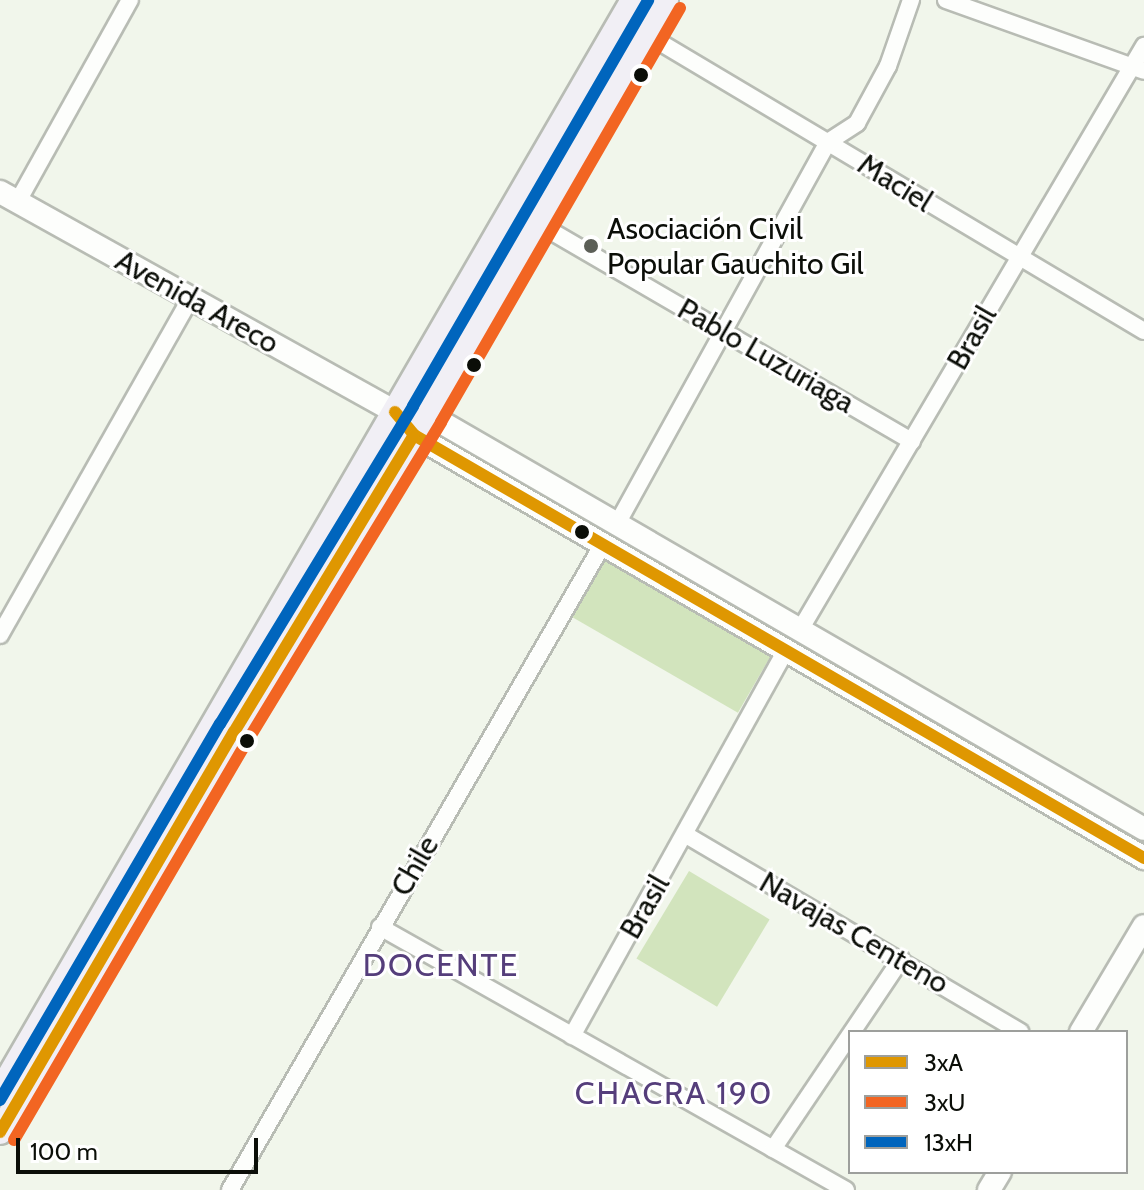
<!DOCTYPE html>
<html>
<head>
<meta charset="utf-8">
<style>
	body { margin:0 }
	#map { position:relative; width:1144px; height:1190px; overflow:hidden; background:#f1f6eb; font-family:Cabin,sans-serif }
	div>[style] { position:absolute }
	.green>* { inset:0; background:#d2e4bd; transform-origin:0 0 }
	.roads { filter:drop-shadow(2px 0 #b8bcb4) drop-shadow(-2px 0 #b8bcb4) drop-shadow(0 2px #b8bcb4) drop-shadow(0 -2px #b8bcb4) }
	.street>* { height:16px; margin:-8px; padding:0 8px; transform-origin:8px; border-radius:8px; background:#fdfefc }
	.secondary>* { height:22px; margin:-11px; padding:0 11px; transform-origin:11px; border-radius:11px; background:#fdfefc }
	.primary>* { height:24px; margin:-12px; padding:0 12px; transform-origin:12px; border-radius:12px; background:#f1eff5 }
	.bus-1>* { height:12px; margin:-6px; padding:0 6px; transform-origin:6px; border-radius:6px; background:#df9701 }
	.bus-2>* { height:12px; margin:-6px; padding:0 6px; transform-origin:6px; border-radius:6px; background:#f26522 }
	.bus-3>* { height:12px; margin:-6px; padding:0 6px; transform-origin:6px; border-radius:6px; background:#0065bd }
	.dots>* { width:22px; height:22px; translate:-50% -50%; box-sizing:border-box; border:4px solid #fff; border-radius:50% }
	span { translate:-50% -50%; white-space:nowrap; text-align:center; line-height:1.15; -webkit-text-stroke:6px #fff; paint-order:stroke }
	.street-label { font-size:30px; color:#0b0e08 }
	.poi-label { font-size:30px; color:#0b0e08 }
	.left { translate:0 -50%; text-align:left }
	.neighbourhood-label { font-size:32px; color:#553e7b; letter-spacing:2px }
	.legend { position:absolute; left:848px; top:1030px; width:280px; height:144px; box-sizing:border-box; background:#fff; border:2px solid #9d9f9c; margin:0; padding:10px 14px; list-style:none; font-size:24px; color:#0b0e08 }
	.legend li { display:flex; align-items:center; gap:16px; height:40px }
	.legend b { width:40px; border:2px solid #9d9f9c }
	.scale { position:absolute; left:16px; top:1138px; width:242px; height:36px; box-sizing:border-box; border:4px solid #0b0e08; border-top:0; padding-left:10px; font-size:24px; line-height:28px; white-space:nowrap; color:#0b0e08; -webkit-text-stroke:6px #fff; paint-order:stroke }
</style>
</head>
<body>
<div id="map">
	<div class="green">
		<i style="left:605px;top:561px;width:191px;height:65px;rotate:30deg"></i>
		<i style="left:689px;top:871px;width:94px;height:102px;rotate:31deg"></i>
	</div>
	<div class="roads">
		<div class="street">
			<i style="left:946px;top:0;width:210px;rotate:19.7deg"></i>
			<i style="left:646px;top:34px;width:580px;rotate:30.81deg"></i>
			<i style="left:18px;top:201px;width:230px;rotate:-60.9deg"></i>
			<i style="left:537px;top:223px;width:434px;rotate:30.2deg"></i>
			<i style="left:617px;top:524px;width:436px;rotate:-61.1deg"></i>
			<i style="left:828px;top:142px;width:35px;rotate:-33deg"></i>
			<i style="left:857px;top:123px;width:65px;rotate:-61.5deg"></i>
			<i style="left:888px;top:66px;width:70px;rotate:-70.8deg"></i>
			<i style="left:800px;top:630px;width:678px;rotate:-59.5deg"></i>
			<i style="left:0;top:635px;width:386px;rotate:-60.5deg"></i>
			<i style="left:686px;top:835px;width:388px;rotate:30.5deg"></i>
			<i style="left:380px;top:927px;width:535px;rotate:29.44deg"></i>
			<i style="left:852px;top:1032px;width:88px;rotate:-56.1deg"></i>
			<i style="left:572px;top:1036px;width:441px;rotate:-61deg"></i>
			<i style="left:773px;top:1149px;width:138px;rotate:-56deg"></i>
			<i style="left:230px;top:1190px;width:746px;rotate:-60deg"></i>
		</div>
		<div class="secondary">
			<i style="left:0;top:192px;width:452px;rotate:29.1deg"></i>
			<i style="left:395px;top:412px;width:30px;rotate:50deg"></i>
			<i style="left:414px;top:435px;width:844px;rotate:30.09deg"></i>
			<i style="left:412px;top:413px;width:15px;rotate:4deg"></i>
			<i style="left:427px;top:414px;width:828px;rotate:30.06deg"></i>
			<i style="left:1081px;top:1032px;width:123px;rotate:-59.3deg"></i>
			<i style="left:989px;top:1190px;width:21px;rotate:-59deg"></i>
		</div>
		<div class="primary">
			<i style="left:0;top:1092px;width:1262px;rotate:-59.9deg"></i>
			<i style="left:0;top:1132px;width:463px;rotate:-59.7deg"></i>
			<i style="left:234px;top:732px;width:372px;rotate:-58.7deg"></i>
			<i style="left:427px;top:414px;width:478px;rotate:-60deg"></i>
		</div>
	</div>
	<div class="bus-1">
		<i style="left:395px;top:412px;width:30px;rotate:50deg"></i>
		<i style="left:414px;top:435px;width:844px;rotate:30.09deg"></i>
		<i style="left:0;top:1132px;width:463px;rotate:-59.7deg"></i>
		<i style="left:234px;top:732px;width:347px;rotate:-58.8deg"></i>
	</div>
	<div class="bus-2">
		<i style="left:14px;top:1140px;width:463px;rotate:-59.7deg"></i>
		<i style="left:248px;top:740px;width:372px;rotate:-58.7deg"></i>
		<i style="left:441px;top:422px;width:478px;rotate:-60deg"></i>
	</div>
	<div class="bus-3">
		<i style="left:0;top:1100px;width:436px;rotate:-59.7deg"></i>
		<i style="left:220px;top:724px;width:372px;rotate:-58.7deg"></i>
		<i style="left:413px;top:406px;width:469px;rotate:-59.9deg"></i>
	</div>
	<div class="dots">
		<i style="left:641px;top:75px;background:#0b0e08"></i>
		<i style="left:591px;top:246px;background:#5c5f57"></i>
		<i style="left:474px;top:365px;background:#0b0e08"></i>
		<i style="left:582px;top:532px;background:#0b0e08"></i>
		<i style="left:247px;top:741px;background:#0b0e08"></i>
	</div>
	<div class="street-label">
		<span style="left:895px;top:183px;rotate:32deg">Maciel</span>
		<span style="left:197px;top:302px;rotate:29deg">Avenida Areco</span>
		<span style="left:972px;top:338px;rotate:-60deg">Brasil</span>
		<span style="left:766px;top:356px;rotate:30deg">Pablo Luzuriaga</span>
		<span style="left:415px;top:866px;rotate:-60deg">Chile</span>
		<span style="left:645px;top:907px;rotate:-60deg">Brasil</span>
		<span style="left:854px;top:933px;rotate:30deg">Navajas Centeno</span>
	</div>
	<div class="poi-label">
		<span class="left" style="left:607px;top:246px">Asociación Civil<br>Popular Gauchito Gil</span>
	</div>
	<div class="neighbourhood-label">
		<span style="left:441px;top:965px">DOCENTE</span>
		<span style="left:674px;top:1093px">CHACRA 190</span>
	</div>
	<ul class="legend">
	<li><b style="height:10px;background:#df9701"></b>3xA</li>
	<li><b style="height:10px;background:#f26522"></b>3xU</li>
	<li><b style="height:10px;background:#0065bd"></b>13xH</li>
	</ul>
	<div class="scale">100 m</div>
</div>
</body>
</html>
